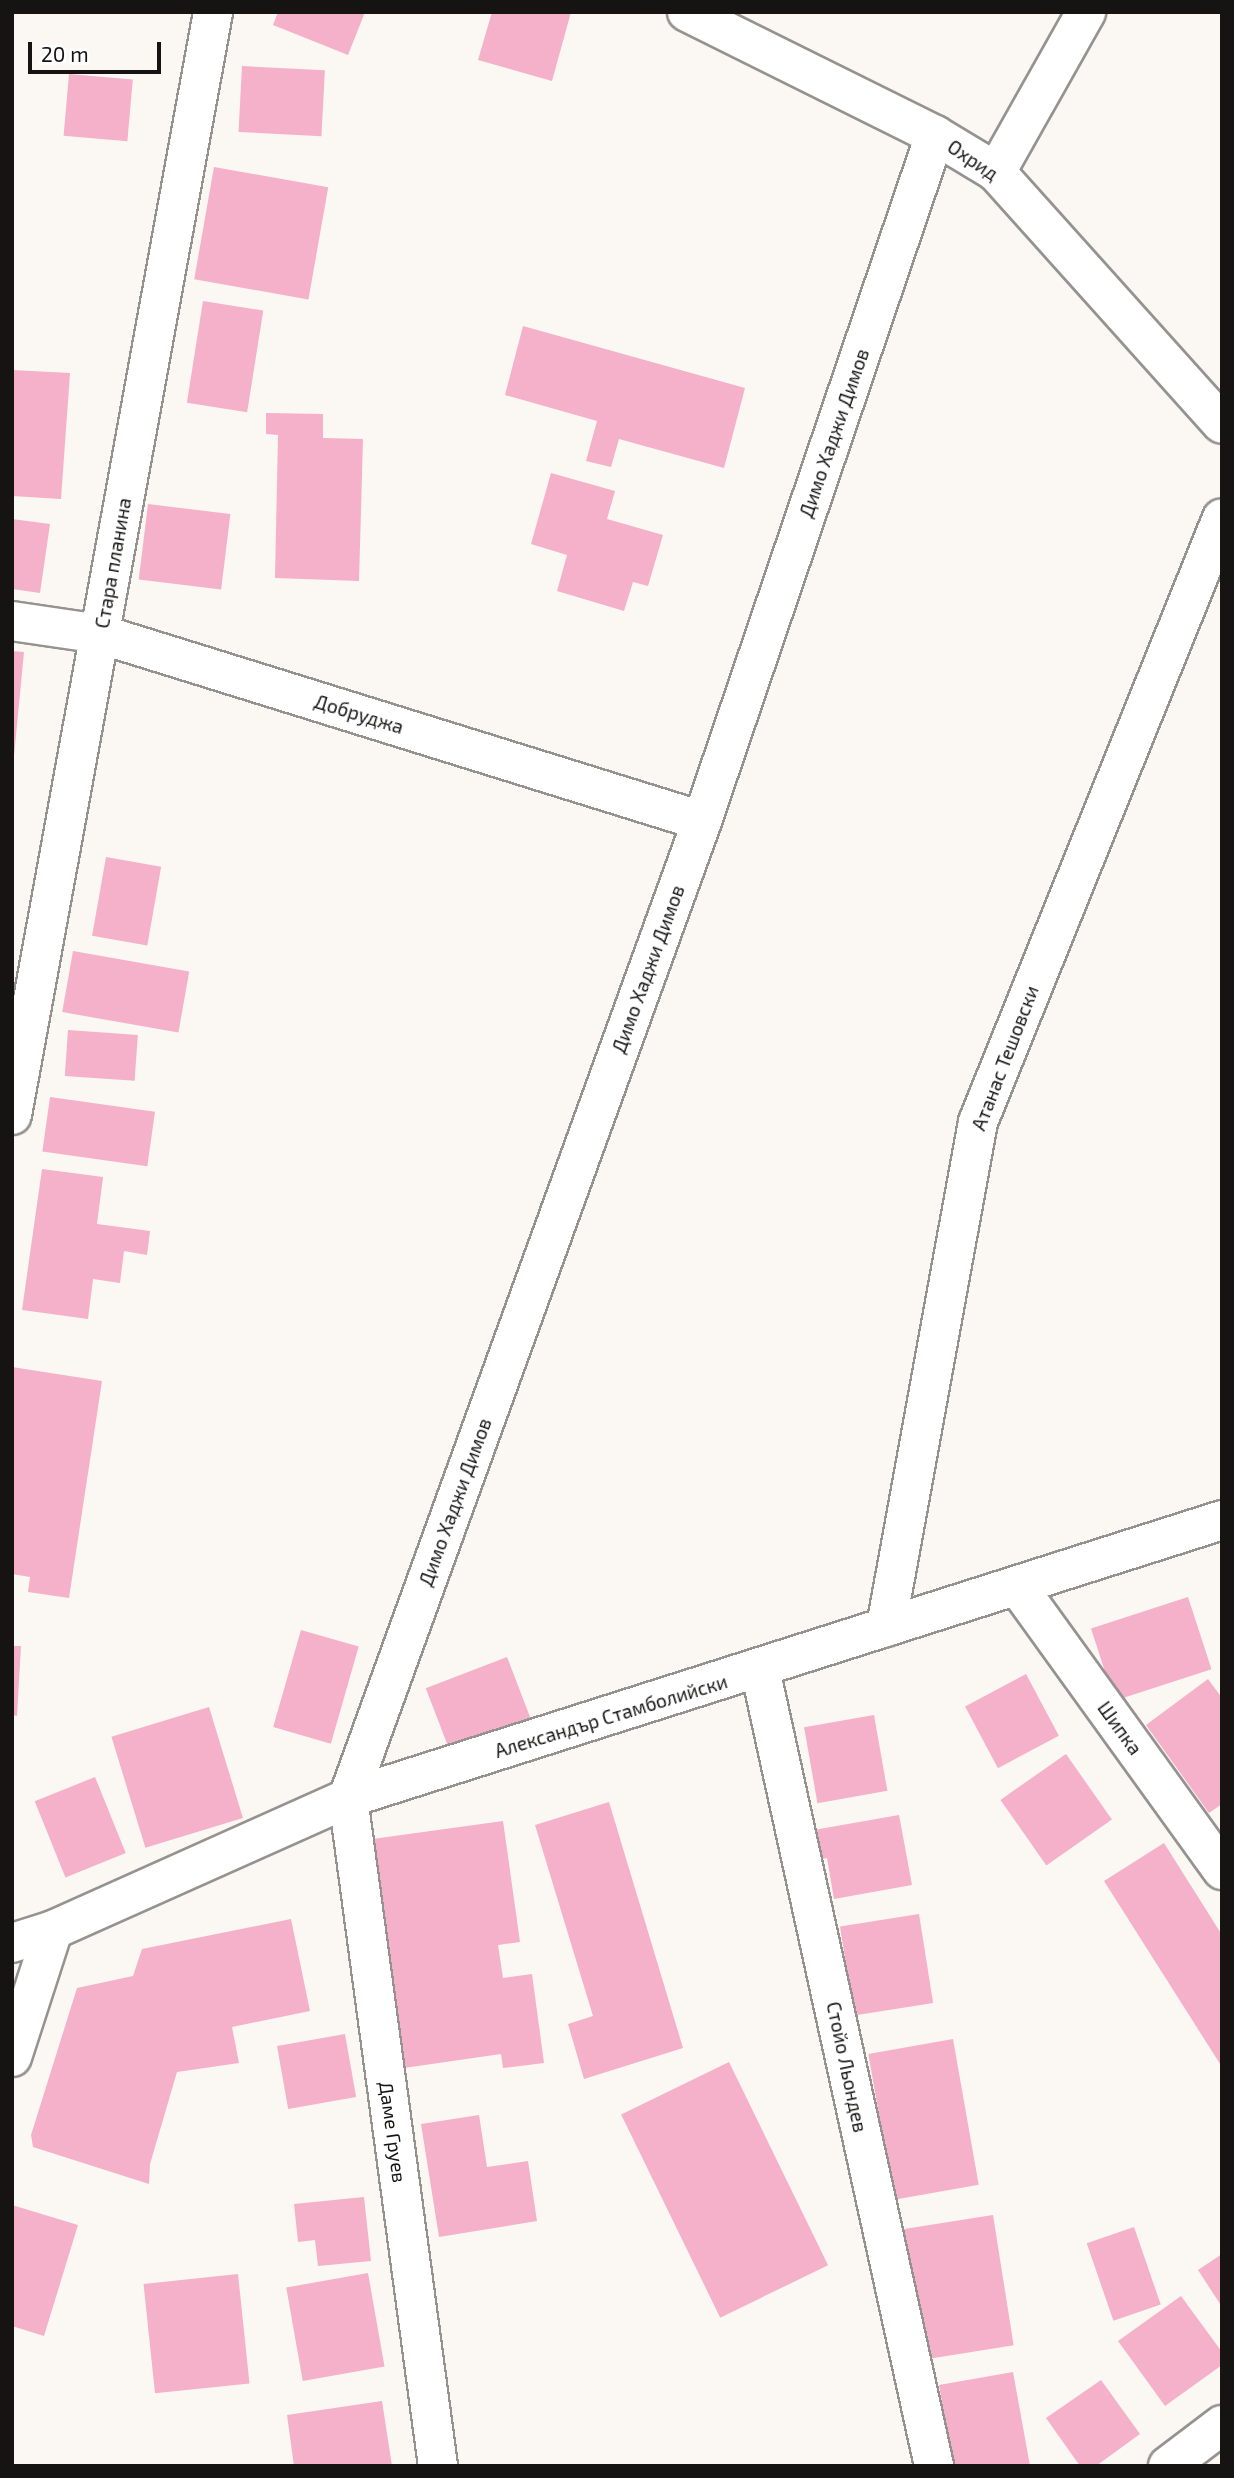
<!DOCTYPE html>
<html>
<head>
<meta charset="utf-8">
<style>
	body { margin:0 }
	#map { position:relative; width:1234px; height:2478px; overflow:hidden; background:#fbf7f3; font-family:"Exo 2",sans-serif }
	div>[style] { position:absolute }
	.building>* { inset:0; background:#f4b1c9; transform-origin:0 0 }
	.roads { filter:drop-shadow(2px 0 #96928f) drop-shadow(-2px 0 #96928f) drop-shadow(0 2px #96928f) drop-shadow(0 -2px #96928f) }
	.minor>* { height:38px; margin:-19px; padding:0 19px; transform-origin:19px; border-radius:19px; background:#fff }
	span { translate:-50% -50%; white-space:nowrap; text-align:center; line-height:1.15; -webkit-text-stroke:6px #fff; paint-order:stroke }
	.street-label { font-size:19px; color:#151413 }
	.frame { position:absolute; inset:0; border:14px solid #151413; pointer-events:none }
	.scale { position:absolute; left:28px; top:42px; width:133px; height:32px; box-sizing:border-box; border:4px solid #151413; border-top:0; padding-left:9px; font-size:21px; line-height:24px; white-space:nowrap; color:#151413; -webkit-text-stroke:5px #fff; paint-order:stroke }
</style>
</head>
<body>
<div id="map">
	<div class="building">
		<i style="clip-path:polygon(278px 12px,365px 12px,348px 55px,273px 25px)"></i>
		<i style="clip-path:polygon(492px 12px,571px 12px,552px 81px,478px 60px)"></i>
		<i style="left:242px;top:66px;width:83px;height:66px;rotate:3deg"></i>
		<i style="left:69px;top:74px;width:64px;height:62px;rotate:5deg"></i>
		<i style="left:214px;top:167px;width:116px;height:114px;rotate:10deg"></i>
		<i style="left:203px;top:301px;width:61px;height:103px;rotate:9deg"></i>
		<i style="clip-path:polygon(523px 326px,745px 388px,724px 468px,619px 439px,611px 467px,586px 461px,597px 421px,505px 395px)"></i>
		<i style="clip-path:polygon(12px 370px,70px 373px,61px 499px,12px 496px)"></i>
		<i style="clip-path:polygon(266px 413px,323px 414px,323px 438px,363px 439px,359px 581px,275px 578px,278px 435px,266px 434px)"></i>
		<i style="clip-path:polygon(551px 473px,615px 491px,607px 519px,663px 535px,648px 586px,633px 582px,624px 611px,557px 591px,567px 555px,531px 544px)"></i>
		<i style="left:148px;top:504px;width:83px;height:76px;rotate:7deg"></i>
		<i style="clip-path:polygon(12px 519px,50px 524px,40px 593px,12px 589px)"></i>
		<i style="clip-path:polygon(12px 651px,24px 652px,14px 756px,12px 756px)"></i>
		<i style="left:106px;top:857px;width:56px;height:80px;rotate:10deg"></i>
		<i style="left:73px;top:951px;width:118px;height:62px;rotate:10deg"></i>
		<i style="left:68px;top:1030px;width:70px;height:46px;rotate:4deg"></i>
		<i style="left:50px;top:1097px;width:106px;height:55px;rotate:8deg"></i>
		<i style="clip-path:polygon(42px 1169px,103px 1177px,97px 1224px,150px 1231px,147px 1255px,124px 1251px,120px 1283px,93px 1279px,88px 1319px,22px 1310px)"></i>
		<i style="clip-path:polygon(12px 1367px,102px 1381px,69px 1598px,28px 1592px,30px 1577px,12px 1574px)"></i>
		<i style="left:1188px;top:1597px;width:76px;height:102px;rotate:72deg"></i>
		<i style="left:301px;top:1630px;width:60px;height:101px;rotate:16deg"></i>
		<i style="clip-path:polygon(12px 1646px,21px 1646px,17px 1716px,12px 1715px)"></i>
		<i style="left:507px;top:1657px;width:72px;height:87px;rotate:69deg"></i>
		<i style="left:1026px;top:1674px;width:70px;height:69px;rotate:62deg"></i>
		<i style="clip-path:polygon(1208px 1679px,1222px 1698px,1222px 1804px,1209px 1813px,1146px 1725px)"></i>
		<i style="left:209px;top:1707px;width:116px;height:102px;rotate:73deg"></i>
		<i style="left:874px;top:1715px;width:77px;height:71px;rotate:80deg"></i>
		<i style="left:1066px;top:1754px;width:80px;height:80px;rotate:55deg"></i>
		<i style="left:95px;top:1777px;width:82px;height:65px;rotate:68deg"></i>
		<i style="clip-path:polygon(609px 1802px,683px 2048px,584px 2079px,568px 2024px,593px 2016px,535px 1825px)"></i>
		<i style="clip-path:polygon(899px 1815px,912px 1885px,834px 1899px,827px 1858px,814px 1861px,808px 1831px)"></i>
		<i style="clip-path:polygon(503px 1821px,520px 1942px,498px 1945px,503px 1978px,532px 1974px,544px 2063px,503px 2068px,501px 2054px,390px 2070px,358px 1841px)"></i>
		<i style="clip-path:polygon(1164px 1843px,1222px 1935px,1222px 2067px,1104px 1881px)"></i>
		<i style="left:919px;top:1914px;width:90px;height:80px;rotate:81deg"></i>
		<i style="clip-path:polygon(291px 1919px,310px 2011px,232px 2027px,239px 2063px,177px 2072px,150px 2164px,149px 2184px,33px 2147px,31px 2135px,77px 1988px,133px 1976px,142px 1949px)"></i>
		<i style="left:345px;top:2034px;width:64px;height:69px;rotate:80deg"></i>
		<i style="left:953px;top:2039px;width:148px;height:86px;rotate:80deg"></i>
		<i style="left:729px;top:2062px;width:226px;height:120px;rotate:64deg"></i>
		<i style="clip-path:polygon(479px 2115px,487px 2167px,528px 2161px,537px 2221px,439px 2237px,421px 2124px)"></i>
		<i style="clip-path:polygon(364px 2197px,371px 2261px,318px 2266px,315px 2240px,298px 2242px,294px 2204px)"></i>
		<i style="clip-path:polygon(12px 2205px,78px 2225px,44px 2336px,12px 2326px)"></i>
		<i style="left:993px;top:2215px;width:132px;height:90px;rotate:81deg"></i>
		<i style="left:1134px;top:2227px;width:82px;height:50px;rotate:71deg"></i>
		<i style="clip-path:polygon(1222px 2254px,1222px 2307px,1198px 2270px)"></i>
		<i style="left:368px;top:2273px;width:95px;height:83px;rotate:80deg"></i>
		<i style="left:238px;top:2274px;width:110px;height:95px;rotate:84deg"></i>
		<i style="clip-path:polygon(1181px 2296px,1222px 2352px,1222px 2365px,1165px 2406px,1118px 2341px)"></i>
		<i style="clip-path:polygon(1013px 2372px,1030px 2466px,953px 2466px,939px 2385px)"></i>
		<i style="clip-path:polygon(1101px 2380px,1140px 2434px,1096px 2466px,1080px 2466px,1046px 2418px)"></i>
		<i style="clip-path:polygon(382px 2401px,392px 2466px,294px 2466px,287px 2415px)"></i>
	</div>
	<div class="roads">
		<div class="minor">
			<i style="left:687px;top:12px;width:277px;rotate:26.4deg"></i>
			<i style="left:935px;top:135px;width:71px;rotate:31.2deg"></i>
			<i style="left:996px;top:172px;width:338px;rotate:48.1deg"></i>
			<i style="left:996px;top:172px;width:184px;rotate:-60.6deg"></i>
			<i style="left:12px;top:621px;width:89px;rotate:8.4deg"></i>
			<i style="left:100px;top:634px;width:630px;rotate:17.26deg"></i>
			<i style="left:12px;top:1115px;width:1121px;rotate:-79.67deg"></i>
			<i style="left:1018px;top:1587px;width:349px;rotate:54.2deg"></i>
			<i style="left:886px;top:1627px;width:513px;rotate:-79.68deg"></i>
			<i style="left:978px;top:1122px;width:651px;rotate:-68deg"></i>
			<i style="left:760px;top:1669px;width:816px;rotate:77.68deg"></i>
			<i style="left:12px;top:1943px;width:43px;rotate:-17.6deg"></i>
			<i style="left:53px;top:1930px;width:323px;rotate:-24.1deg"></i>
			<i style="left:348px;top:1798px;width:917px;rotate:-17.64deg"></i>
			<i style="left:12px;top:2057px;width:133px;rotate:-72.1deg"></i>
			<i style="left:438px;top:2466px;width:674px;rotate:-97.67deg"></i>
			<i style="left:348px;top:1798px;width:1039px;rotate:-70.08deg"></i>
			<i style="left:702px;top:821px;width:724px;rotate:-71.24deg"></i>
			<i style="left:1168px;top:2466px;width:68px;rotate:-37.2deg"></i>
		</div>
	</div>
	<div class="street-label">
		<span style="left:973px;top:160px;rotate:34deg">Охрид</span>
		<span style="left:834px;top:433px;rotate:-71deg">Димо Хаджи Димов</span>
		<span style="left:113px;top:563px;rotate:-80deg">Стара планина</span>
		<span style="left:359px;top:714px;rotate:17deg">Добруджа</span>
		<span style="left:648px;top:969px;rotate:-70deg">Димо Хаджи Димов</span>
		<span style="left:1005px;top:1058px;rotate:-69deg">Атанас Тешовски</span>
		<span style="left:455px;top:1502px;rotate:-70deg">Димо Хаджи Димов</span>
		<span style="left:611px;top:1716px;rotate:-17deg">Александър Стамболийски</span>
		<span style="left:1120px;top:1728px;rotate:54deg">Шипка</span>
		<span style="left:847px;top:2067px;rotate:78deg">Стойо Льондев</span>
		<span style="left:393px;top:2132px;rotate:82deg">Даме Груев</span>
	</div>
	<div class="frame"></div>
	<div class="scale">20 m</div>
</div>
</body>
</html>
